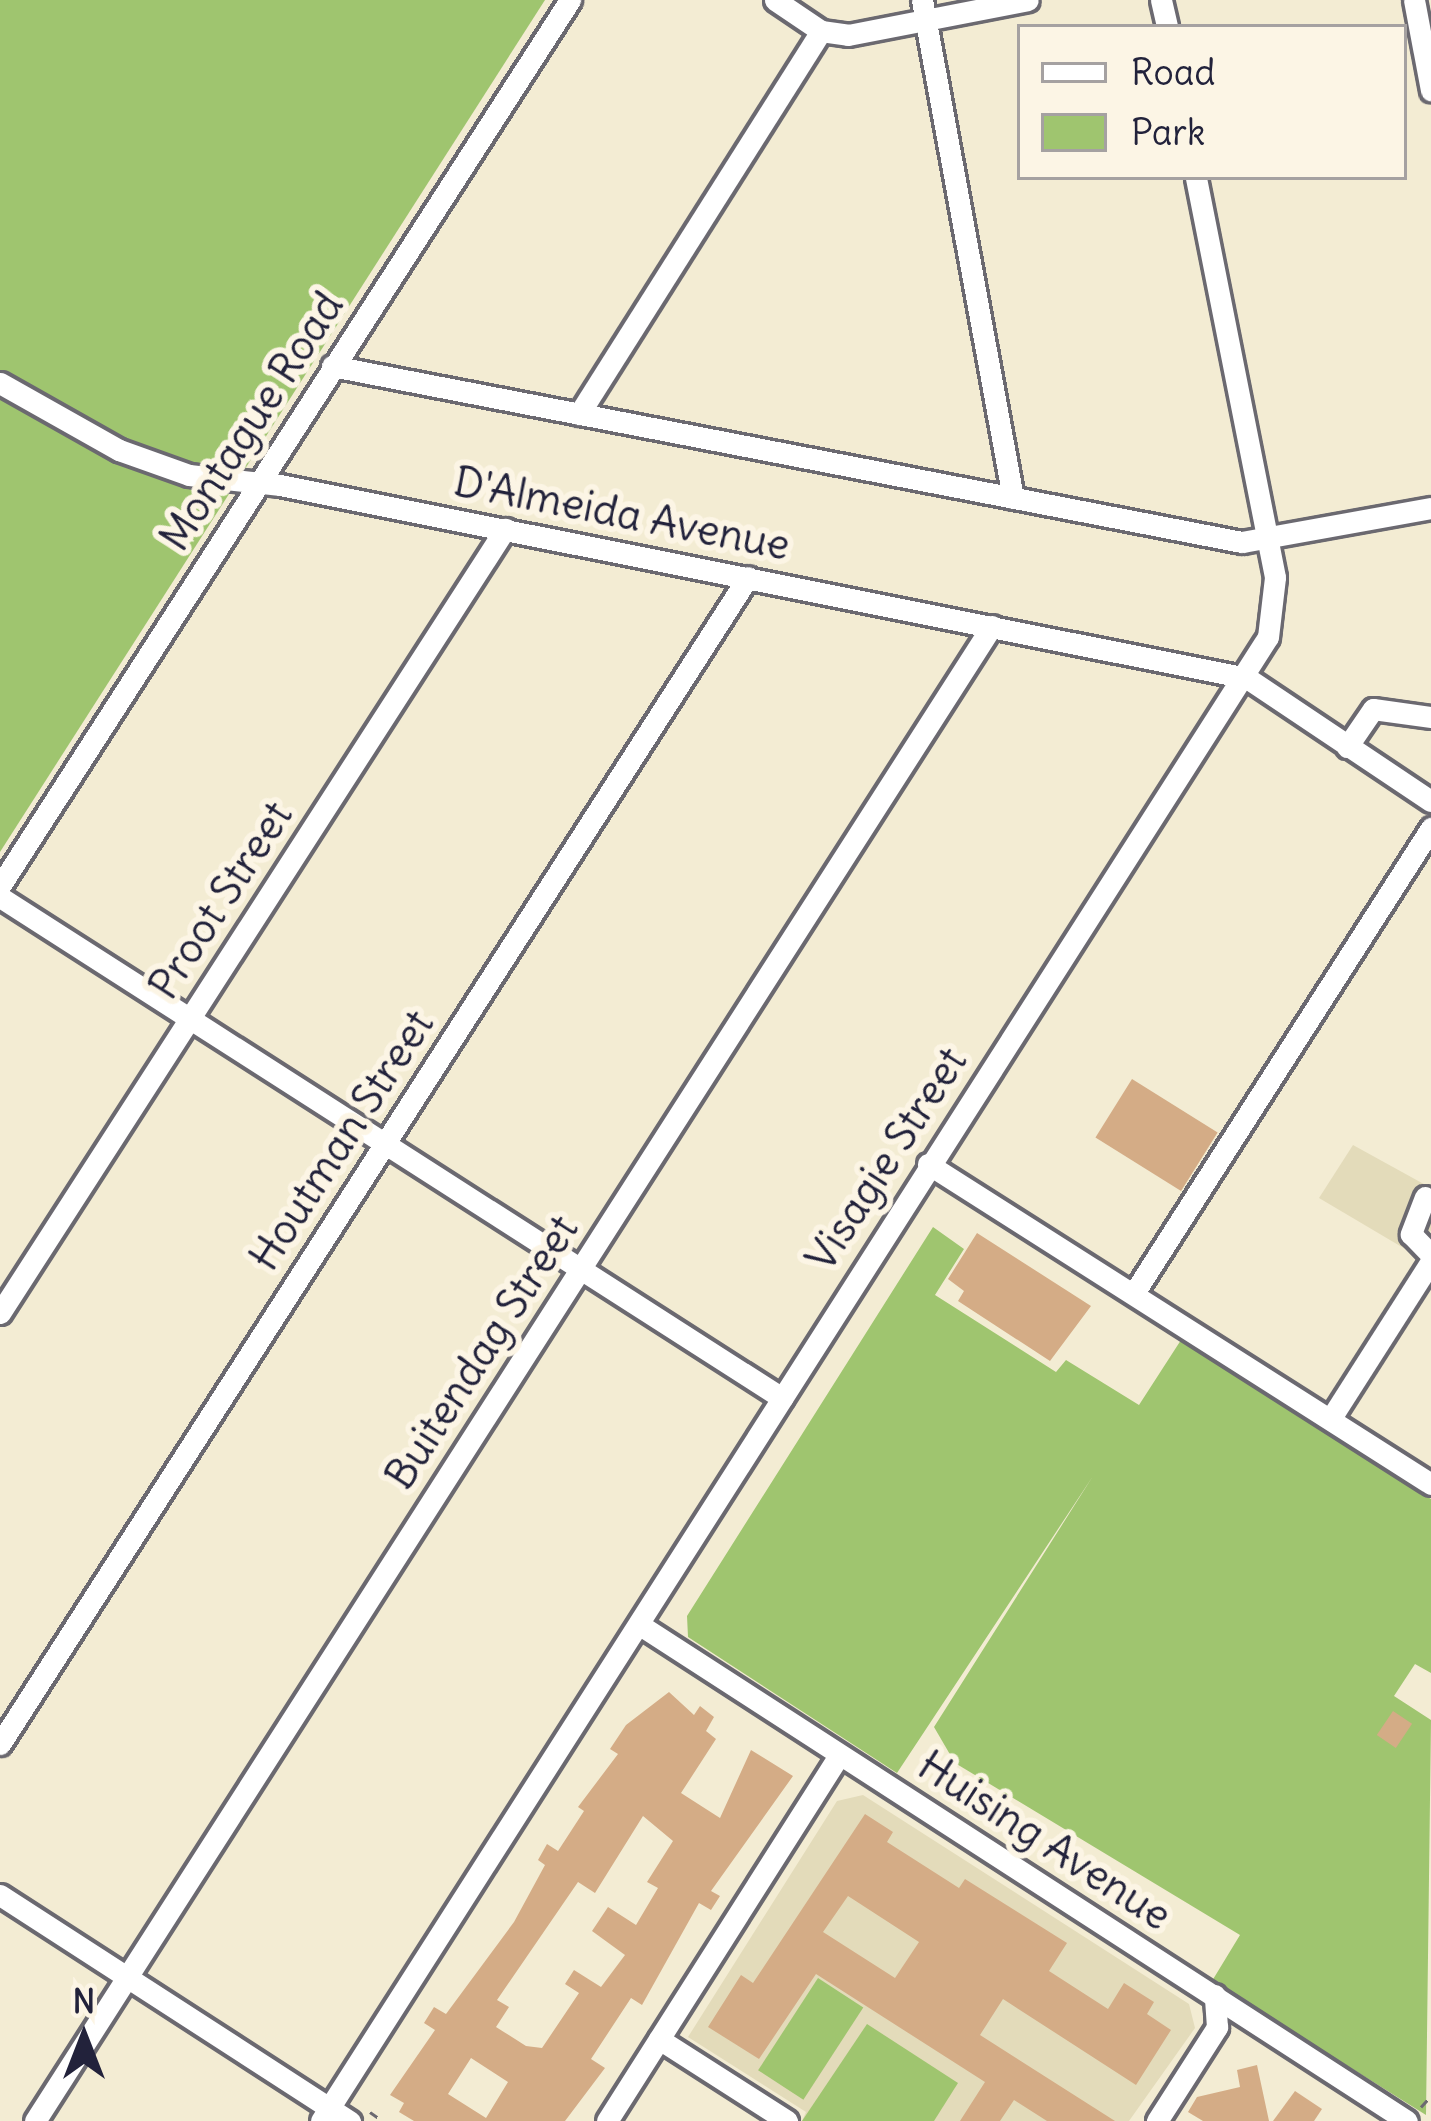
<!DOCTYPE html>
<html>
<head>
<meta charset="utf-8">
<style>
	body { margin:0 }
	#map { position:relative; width:1431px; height:2121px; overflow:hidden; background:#f3ecd3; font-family:Delius,sans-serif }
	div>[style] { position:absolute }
	.built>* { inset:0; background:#e3dbba }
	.green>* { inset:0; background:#9fc56f; transform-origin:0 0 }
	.building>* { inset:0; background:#d4ac86; transform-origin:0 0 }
	.path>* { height:3px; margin-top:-1.5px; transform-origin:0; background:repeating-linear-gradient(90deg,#6b6970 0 9px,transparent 0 18px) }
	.roads { filter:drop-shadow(3px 0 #6b6970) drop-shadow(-3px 0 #6b6970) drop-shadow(0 3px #6b6970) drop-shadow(0 -3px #6b6970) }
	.minor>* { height:21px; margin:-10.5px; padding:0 10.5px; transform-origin:10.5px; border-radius:10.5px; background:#fff }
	span { translate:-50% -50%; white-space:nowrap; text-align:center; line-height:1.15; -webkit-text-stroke:12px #fcf5e5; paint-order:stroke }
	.street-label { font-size:42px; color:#22223b }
	.legend { position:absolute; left:1017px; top:24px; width:390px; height:156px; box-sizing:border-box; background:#fcf5e5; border:3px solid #a5a1a1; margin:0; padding:15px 21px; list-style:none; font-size:36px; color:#22223b }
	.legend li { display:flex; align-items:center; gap:24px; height:60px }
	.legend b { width:60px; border:3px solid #a5a1a1 }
	.north { position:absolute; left:24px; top:1977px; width:120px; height:120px; -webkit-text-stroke:9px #fcf5e5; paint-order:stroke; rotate:0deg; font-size:33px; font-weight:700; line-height:48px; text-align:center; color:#22223b }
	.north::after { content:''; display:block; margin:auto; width:42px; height:54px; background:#22223b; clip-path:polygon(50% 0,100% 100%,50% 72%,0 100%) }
</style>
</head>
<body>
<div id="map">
	<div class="built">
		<i style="clip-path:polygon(1353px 1145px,1431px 1188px,1431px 1230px,1417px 1256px,1319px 1198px)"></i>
		<i style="clip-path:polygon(863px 1795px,1189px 2004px,1195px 2028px,1129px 2121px,802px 2121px,806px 2112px,688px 2037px,837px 1801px)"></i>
	</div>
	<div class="green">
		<i style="clip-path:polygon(0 0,545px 0,0 852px)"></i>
		<i style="clip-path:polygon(933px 1227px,964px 1249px,935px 1295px,1056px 1372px,1066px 1360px,1139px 1405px,1181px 1340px,1431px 1499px,1431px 1673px,1415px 1664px,1394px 1696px,1431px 1720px,1426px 2115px,1212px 1981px,1240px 1935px,955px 1763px,934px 1727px,1093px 1476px,897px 1773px,688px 1637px,687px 1616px)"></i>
		<i style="left:818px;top:1978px;width:54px;height:110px;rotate:33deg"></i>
		<i style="clip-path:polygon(867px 2024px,958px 2083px,934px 2121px,802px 2121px)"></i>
	</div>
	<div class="building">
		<i style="left:1132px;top:1079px;width:101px;height:69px;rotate:32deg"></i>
		<i style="clip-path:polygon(977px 1233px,1091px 1306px,1050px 1361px,958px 1301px,964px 1291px,948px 1279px)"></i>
		<i style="clip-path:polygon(evenodd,669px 1692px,694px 1715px,700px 1706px,714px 1717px,706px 1731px,716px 1739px,681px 1793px,720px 1818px,751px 1750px,793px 1776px,711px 1891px,720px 1896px,711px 1910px,699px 1903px,642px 2005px,631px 1998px,591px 2059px,605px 2068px,565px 2121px,414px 2121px,399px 2112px,404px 2103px,390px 2095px,435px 2030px,424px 2023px,434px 2007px,446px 2014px,514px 1922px,545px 1865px,538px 1860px,547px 1844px,558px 1851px,584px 1811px,578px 1807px,618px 1754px,610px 1749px,626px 1725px,669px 1692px,643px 1816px,673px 1841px,647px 1882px,658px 1888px,636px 1925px,608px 1907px,592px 1931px,625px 1955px,601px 1987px,574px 1970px,565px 1984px,579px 1993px,542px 2048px,526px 2046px,496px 2027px,509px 2007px,497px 2000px,578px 1882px,595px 1893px,643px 1816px,669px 1692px,471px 2058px,508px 2082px,486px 2118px,448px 2094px,471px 2058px)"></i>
		<i style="left:1393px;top:1711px;width:23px;height:29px;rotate:34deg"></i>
		<i style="clip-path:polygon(evenodd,865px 1814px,893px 1832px,887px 1842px,959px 1888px,965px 1879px,1067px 1943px,1049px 1971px,1108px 2009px,1124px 1983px,1154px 2002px,1147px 2014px,1171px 2030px,1136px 2085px,1003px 1999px,980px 2035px,1115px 2121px,1047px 2121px,1014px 2100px,1000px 2121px,960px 2121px,985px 2082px,816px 1974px,759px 2059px,708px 2027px,741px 1975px,753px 1983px,865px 1814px,848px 1896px,919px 1942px,895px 1978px,823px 1932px,848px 1896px)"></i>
		<i style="clip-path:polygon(1257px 2065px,1269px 2121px,1203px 2121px,1188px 2112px,1197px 2097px,1240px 2087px,1237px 2070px)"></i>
		<i style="clip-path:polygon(1295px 2091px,1322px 2109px,1314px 2121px,1273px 2121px)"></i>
	</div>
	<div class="path">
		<i style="left:1421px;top:2107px;width:15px;rotate:-48deg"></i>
		<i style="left:370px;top:2112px;width:16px;rotate:35deg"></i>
	</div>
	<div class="roads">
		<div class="minor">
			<i style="left:775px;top:0;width:55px;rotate:34deg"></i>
			<i style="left:821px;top:31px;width:27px;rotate:8deg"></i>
			<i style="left:848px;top:35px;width:183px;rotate:-11deg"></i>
			<i style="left:922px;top:0;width:506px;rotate:79.64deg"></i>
			<i style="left:1161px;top:0;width:28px;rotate:77deg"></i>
			<i style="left:1414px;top:0;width:92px;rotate:79.3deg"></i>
			<i style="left:332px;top:366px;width:927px;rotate:10.95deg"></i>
			<i style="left:1242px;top:542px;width:192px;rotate:-10.2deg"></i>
			<i style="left:0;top:383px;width:137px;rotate:29.4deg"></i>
			<i style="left:119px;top:450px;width:74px;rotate:19.7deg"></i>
			<i style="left:189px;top:475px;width:92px;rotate:6.3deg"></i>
			<i style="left:280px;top:485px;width:986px;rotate:11.29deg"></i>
			<i style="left:1247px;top:678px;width:221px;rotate:33.8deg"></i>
			<i style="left:579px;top:414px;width:453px;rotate:-57.7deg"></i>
			<i style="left:1347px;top:747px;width:46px;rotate:-55.6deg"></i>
			<i style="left:1373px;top:709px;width:59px;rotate:7.9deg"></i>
			<i style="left:0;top:886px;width:1054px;rotate:-57.25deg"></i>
			<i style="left:0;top:897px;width:929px;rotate:32.65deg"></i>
			<i style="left:928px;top:1164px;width:596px;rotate:32.46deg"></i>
			<i style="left:1425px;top:1197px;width:40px;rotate:111deg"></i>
			<i style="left:1411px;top:1234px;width:29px;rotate:46deg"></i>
			<i style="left:1134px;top:1293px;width:552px;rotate:-57.43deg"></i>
			<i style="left:0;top:1313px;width:933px;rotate:-57.21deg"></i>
			<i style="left:1331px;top:1418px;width:186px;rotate:-57.5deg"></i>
			<i style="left:640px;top:1625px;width:913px;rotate:32.89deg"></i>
			<i style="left:0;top:1744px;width:1386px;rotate:-57.34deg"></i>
			<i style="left:0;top:1895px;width:417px;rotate:32.9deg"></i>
			<i style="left:659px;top:2039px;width:152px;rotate:32.6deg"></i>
			<i style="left:35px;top:2121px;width:1775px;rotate:-57.38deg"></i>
			<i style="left:321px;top:2121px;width:1760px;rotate:-57.46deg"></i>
			<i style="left:1268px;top:637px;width:60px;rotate:-83.3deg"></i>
			<i style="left:1275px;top:577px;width:408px;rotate:-101.2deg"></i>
			<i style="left:607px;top:2121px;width:433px;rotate:-57.6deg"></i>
			<i style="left:1157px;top:2121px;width:112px;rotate:-57.4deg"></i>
			<i style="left:1217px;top:2027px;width:32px;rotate:-94deg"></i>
		</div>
	</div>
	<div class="street-label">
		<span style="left:251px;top:421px;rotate:-57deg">Montague Road</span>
		<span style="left:622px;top:513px;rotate:11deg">D'Almeida Avenue</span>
		<span style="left:220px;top:900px;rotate:-57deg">Proot Street</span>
		<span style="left:341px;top:1140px;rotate:-57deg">Houtman Street</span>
		<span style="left:886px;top:1159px;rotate:-57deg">Visagie Street</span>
		<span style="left:481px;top:1352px;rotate:-57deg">Buitendag Street</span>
		<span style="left:1045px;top:1840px;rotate:33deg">Huising Avenue</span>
	</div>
	<ul class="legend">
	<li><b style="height:15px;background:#fff"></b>Road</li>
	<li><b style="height:33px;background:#9fc56f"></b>Park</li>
	</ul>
	<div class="north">N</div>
</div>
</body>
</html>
